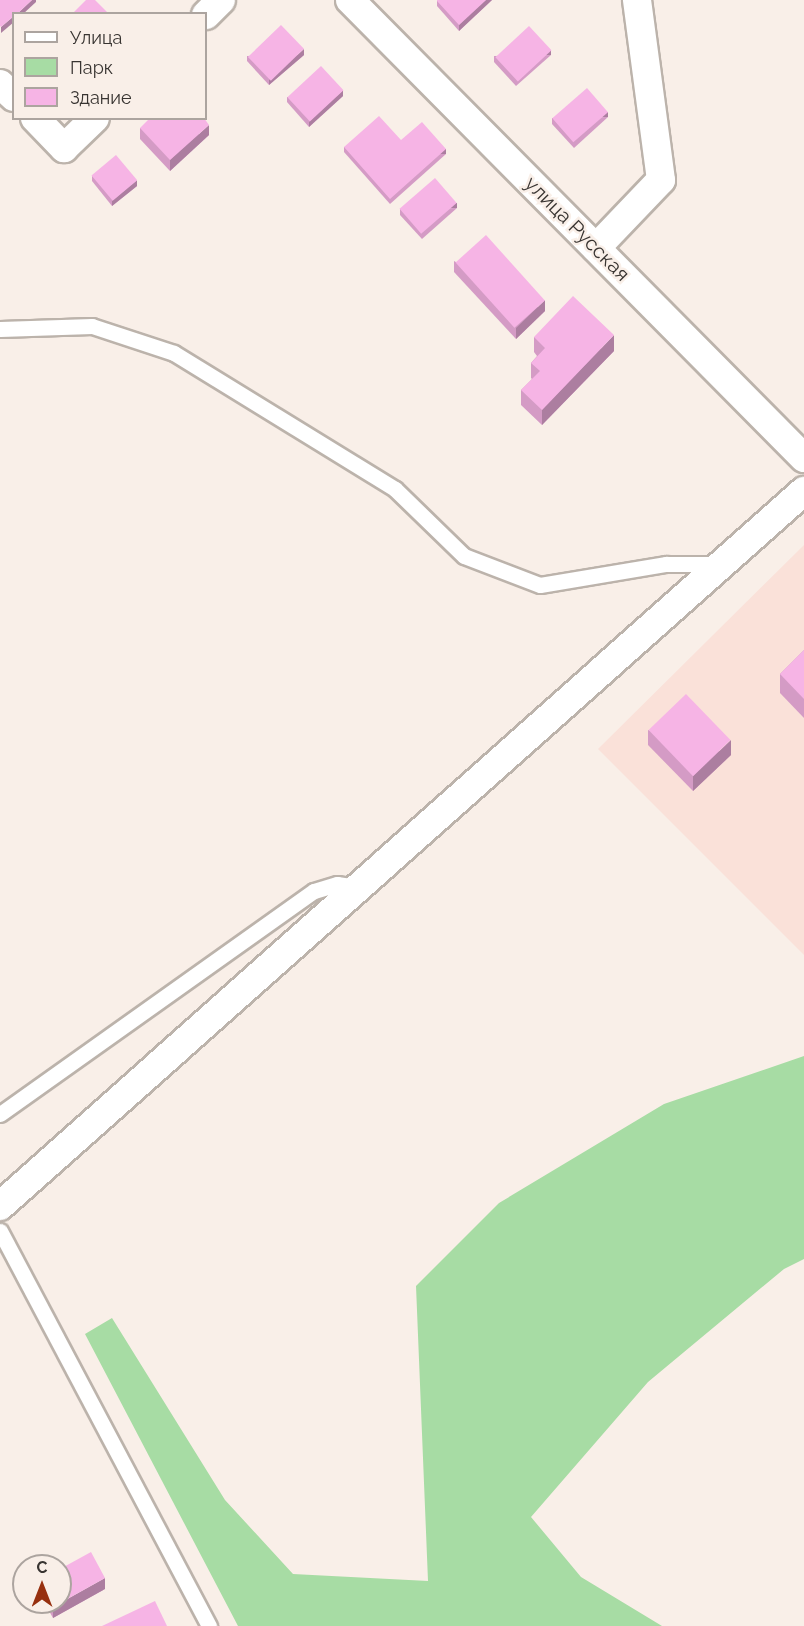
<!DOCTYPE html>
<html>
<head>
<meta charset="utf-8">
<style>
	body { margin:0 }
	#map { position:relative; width:804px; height:1626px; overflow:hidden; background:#f9efe8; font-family:Raleway,sans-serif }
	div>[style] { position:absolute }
	.industrial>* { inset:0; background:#fae1d9 }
	.green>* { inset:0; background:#a7dca4 }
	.roads { filter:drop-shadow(2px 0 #bcb3ab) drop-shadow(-2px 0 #bcb3ab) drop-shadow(0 2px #bcb3ab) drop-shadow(0 -2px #bcb3ab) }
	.service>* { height:15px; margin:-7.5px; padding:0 7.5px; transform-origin:7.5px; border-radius:7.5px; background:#fff }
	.minor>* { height:28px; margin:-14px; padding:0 14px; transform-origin:14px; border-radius:14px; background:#fff }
	.wall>* { inset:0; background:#d49bc5 }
	.shaded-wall>* { inset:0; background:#ac7ea0; transform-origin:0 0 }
	.building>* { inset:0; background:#f6b4e5; transform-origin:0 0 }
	span { translate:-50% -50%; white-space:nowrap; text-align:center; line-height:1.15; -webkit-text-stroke:5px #f9efe8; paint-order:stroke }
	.street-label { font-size:20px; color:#383431 }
	.legend { position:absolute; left:12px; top:12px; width:195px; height:108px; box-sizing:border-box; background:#f9efe8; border:2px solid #aca49f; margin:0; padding:8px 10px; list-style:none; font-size:18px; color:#383431 }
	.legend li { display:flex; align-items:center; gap:12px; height:30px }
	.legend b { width:30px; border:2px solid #aca49f }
	.north { position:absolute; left:12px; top:1554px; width:60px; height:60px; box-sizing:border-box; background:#f9efe8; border:2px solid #aca49f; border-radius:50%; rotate:0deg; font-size:16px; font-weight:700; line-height:24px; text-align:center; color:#383431 }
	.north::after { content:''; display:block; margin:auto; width:21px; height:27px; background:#97300f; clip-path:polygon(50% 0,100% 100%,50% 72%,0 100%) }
</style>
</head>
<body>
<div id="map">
	<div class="industrial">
		<i style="clip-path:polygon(804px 545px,804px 955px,598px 749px)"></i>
	</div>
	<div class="green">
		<i style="clip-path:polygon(804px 1056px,804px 1259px,784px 1269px,648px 1382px,531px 1517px,581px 1577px,662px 1626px,238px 1626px,85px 1334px,112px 1318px,225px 1500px,293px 1574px,428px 1581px,416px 1286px,499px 1203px,664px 1104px)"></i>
	</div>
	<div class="roads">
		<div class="service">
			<i style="left:0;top:329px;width:92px;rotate:-1.9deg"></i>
			<i style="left:92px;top:326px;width:86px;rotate:18.2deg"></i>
			<i style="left:174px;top:353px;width:259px;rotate:31.6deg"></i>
			<i style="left:395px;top:489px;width:96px;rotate:44.2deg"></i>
			<i style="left:464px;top:556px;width:81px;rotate:20.9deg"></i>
			<i style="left:540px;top:585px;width:128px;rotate:-9.5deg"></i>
			<i style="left:666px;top:564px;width:55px"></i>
			<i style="left:0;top:1114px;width:385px;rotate:-35.4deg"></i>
			<i style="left:314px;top:891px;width:24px;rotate:-17deg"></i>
			<i style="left:337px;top:884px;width:22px;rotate:8deg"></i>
			<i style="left:0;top:1231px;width:447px;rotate:62.1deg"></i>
		</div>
		<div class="minor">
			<i style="left:350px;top:0;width:645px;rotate:45.25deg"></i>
			<i style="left:206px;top:15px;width:21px;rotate:-45deg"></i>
			<i style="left:0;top:84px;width:19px;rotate:43deg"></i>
			<i style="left:35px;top:118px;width:42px;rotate:46deg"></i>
			<i style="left:64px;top:148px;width:43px;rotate:-44.1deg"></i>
			<i style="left:596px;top:248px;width:94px;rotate:-46.3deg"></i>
			<i style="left:661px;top:180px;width:182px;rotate:-97.6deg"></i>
			<i style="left:0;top:1206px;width:1076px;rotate:-41.65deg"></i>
		</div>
	</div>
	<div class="wall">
		<i style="clip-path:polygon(492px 0,459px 31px,437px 6px,437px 1px)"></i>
		<i style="clip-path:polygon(304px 55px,269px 85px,247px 61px,247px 56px)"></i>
		<i style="clip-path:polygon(551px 55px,516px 86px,494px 62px,494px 56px)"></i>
		<i style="clip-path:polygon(343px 96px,309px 127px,287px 102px,287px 97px)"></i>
		<i style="clip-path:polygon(608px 117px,574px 148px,552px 124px,552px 118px)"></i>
		<i style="clip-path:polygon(140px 128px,209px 135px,170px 171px,140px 139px)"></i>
		<i style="clip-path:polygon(401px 140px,446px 154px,390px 204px,344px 152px,344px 147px)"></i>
		<i style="clip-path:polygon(92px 176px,137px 186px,112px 206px,92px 181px)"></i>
		<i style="clip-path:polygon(457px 208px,422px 239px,400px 215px,400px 209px)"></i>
		<i style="clip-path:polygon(454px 261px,545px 311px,516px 339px,454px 272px)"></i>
		<i style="clip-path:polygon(534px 337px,614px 351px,542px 425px,521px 405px,521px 390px,532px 379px,531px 378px,531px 363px,537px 356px,534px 352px)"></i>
		<i style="clip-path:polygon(804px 650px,804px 718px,780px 693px,780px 674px)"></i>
		<i style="clip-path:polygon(648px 730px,731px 755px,693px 791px,648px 745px)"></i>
		<i style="clip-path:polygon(105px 1589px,53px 1618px,44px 1602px,60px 1602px)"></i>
	</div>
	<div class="shaded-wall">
		<i style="clip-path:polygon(32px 0,36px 0,36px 2px,23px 14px,17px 14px)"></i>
		<i style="clip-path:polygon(486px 0,492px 0,459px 31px,459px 25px)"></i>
		<i style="clip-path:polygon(14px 16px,14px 22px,1px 33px,1px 27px)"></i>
		<i style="clip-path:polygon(304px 49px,304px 55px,269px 85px,269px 80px)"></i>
		<i style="left:551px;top:50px;width:5px;height:47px;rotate:90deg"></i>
		<i style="clip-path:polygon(343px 90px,343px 96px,309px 127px,309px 122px)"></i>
		<i style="left:608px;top:112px;width:5px;height:46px;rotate:90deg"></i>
		<i style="clip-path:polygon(209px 125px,209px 135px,170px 171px,170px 160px)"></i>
		<i style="left:446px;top:149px;width:5px;height:75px;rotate:90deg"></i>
		<i style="clip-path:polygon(137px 180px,137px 186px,112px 206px,112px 201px)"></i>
		<i style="left:457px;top:203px;width:5px;height:47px;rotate:90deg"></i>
		<i style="clip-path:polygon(545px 300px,545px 311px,516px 339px,516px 328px)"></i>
		<i style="clip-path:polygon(614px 335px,614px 351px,542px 425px,542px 410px)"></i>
		<i style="clip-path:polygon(731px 740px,731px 755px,693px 791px,693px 776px)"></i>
		<i style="clip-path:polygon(105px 1578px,105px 1589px,53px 1618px,53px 1607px)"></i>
	</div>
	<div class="building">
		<i style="clip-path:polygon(0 0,32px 0,17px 14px,14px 14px,14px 16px,1px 27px,0 26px)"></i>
		<i style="clip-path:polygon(86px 0,95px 0,109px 14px,72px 14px)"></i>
		<i style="clip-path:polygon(437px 0,486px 0,459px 25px,437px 1px)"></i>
		<i style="left:281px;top:25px;width:33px;height:46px;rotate:46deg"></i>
		<i style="left:529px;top:26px;width:33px;height:46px;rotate:47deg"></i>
		<i style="left:321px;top:66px;width:33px;height:46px;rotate:47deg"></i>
		<i style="left:587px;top:88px;width:32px;height:46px;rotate:49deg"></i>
		<i style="clip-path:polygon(379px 116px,401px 140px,422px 122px,446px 149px,390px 199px,344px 147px)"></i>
		<i style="clip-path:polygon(150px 118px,204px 118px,209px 125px,170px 160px,140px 128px)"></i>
		<i style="left:116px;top:155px;width:33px;height:32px;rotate:50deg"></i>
		<i style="left:435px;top:178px;width:33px;height:47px;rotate:49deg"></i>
		<i style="left:486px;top:235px;width:88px;height:41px;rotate:48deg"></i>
		<i style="clip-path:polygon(573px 296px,614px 335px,542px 410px,521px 390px,540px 371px,531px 363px,545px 348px,534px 337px)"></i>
		<i style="clip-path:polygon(804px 650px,804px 699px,780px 674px)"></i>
		<i style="left:686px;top:694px;width:64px;height:52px;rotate:46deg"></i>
		<i style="clip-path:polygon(91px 1552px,105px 1578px,53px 1607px,50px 1602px,60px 1602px,60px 1569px)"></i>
		<i style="clip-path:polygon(155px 1601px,167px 1626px,102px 1626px)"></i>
	</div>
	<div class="street-label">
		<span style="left:577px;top:229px;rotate:45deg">улица Русская</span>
	</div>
	<ul class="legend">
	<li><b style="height:8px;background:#fff"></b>Улица</li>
	<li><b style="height:16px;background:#a7dca4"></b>Парк</li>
	<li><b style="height:16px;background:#f6b4e5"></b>Здание</li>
	</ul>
	<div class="north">С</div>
</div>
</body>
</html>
